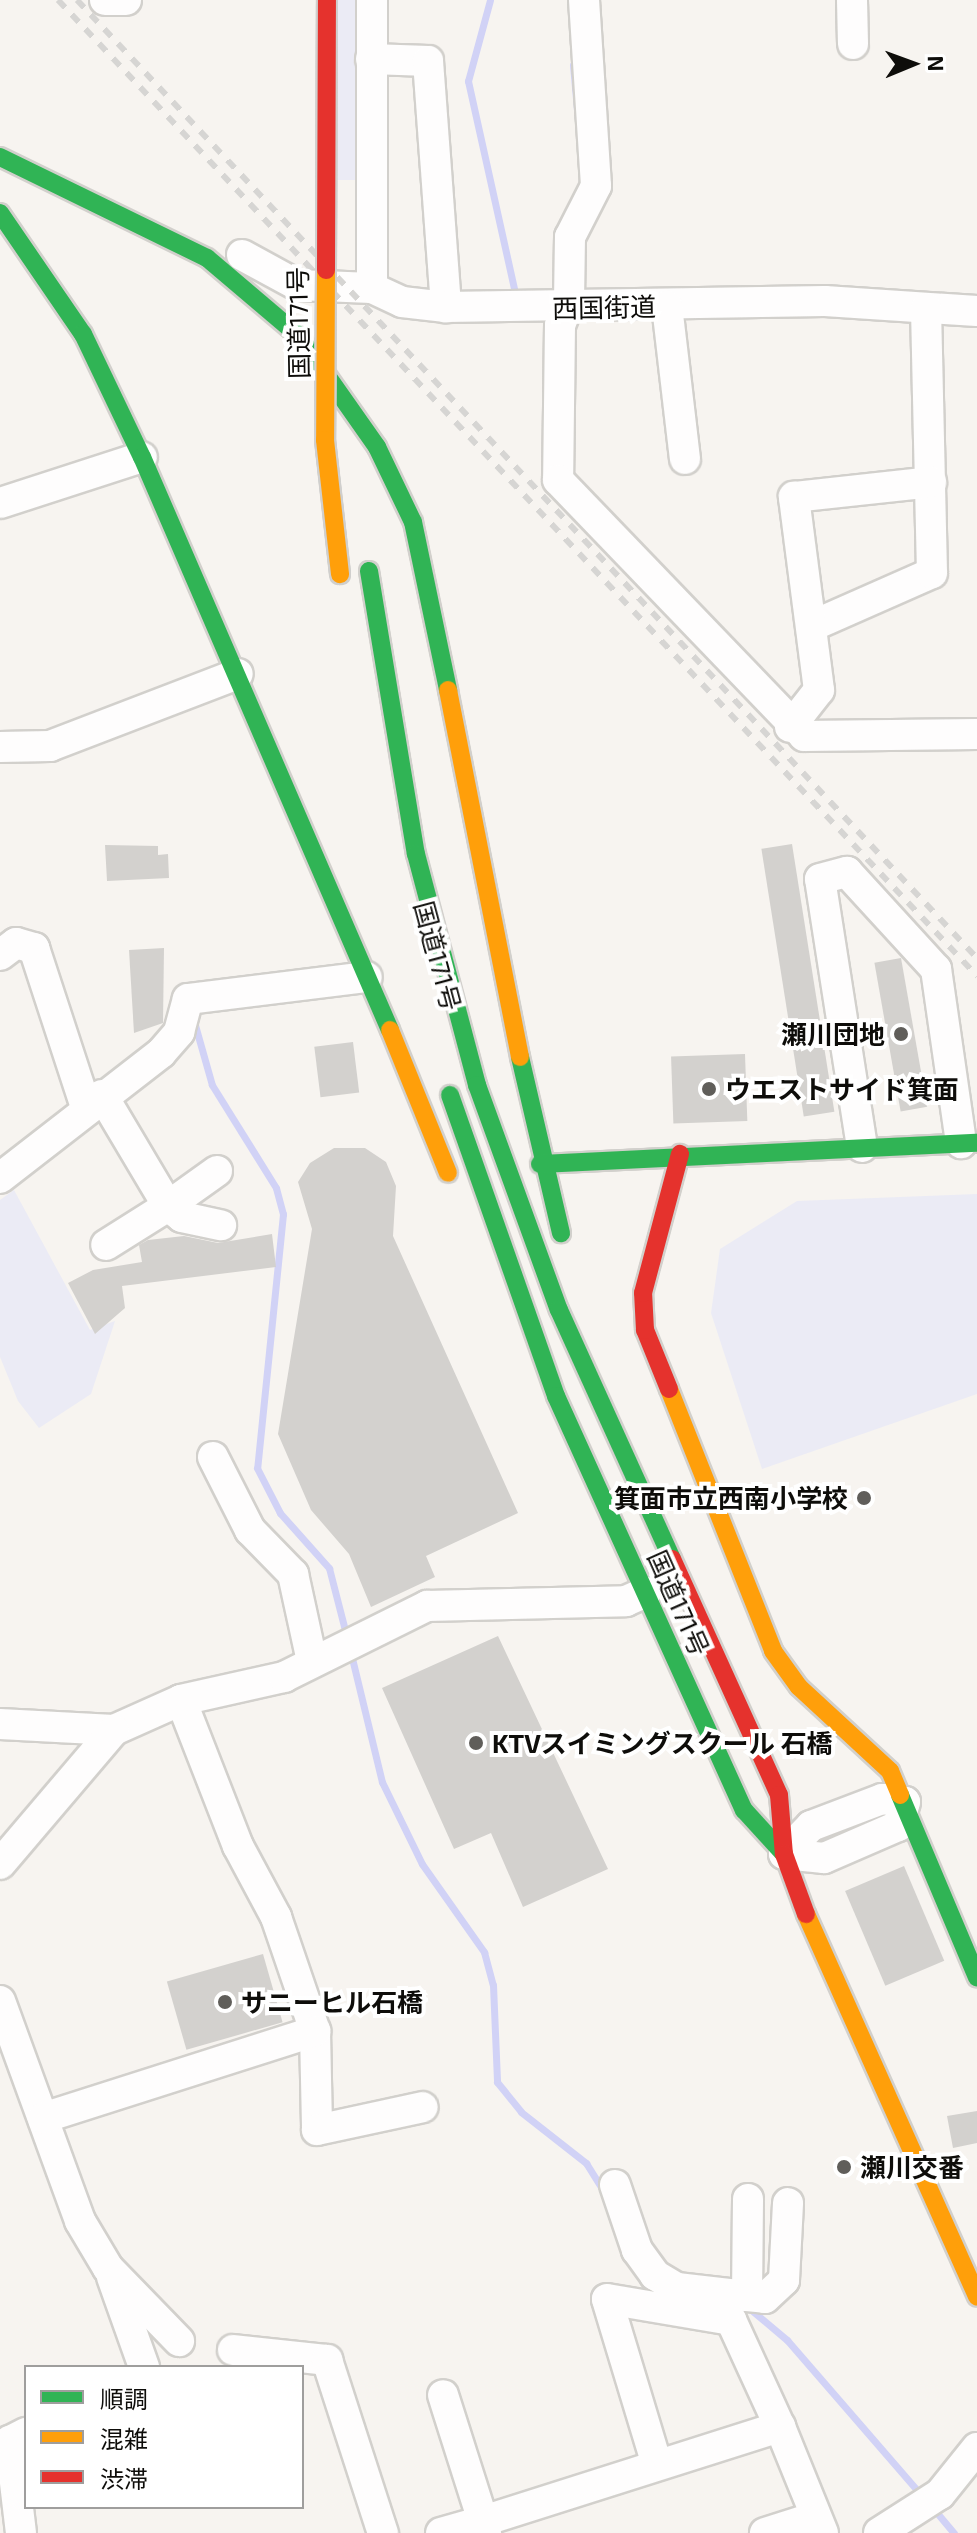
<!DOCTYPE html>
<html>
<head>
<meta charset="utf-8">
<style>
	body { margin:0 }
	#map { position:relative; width:977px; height:2533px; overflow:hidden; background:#f7f4f0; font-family:"Exo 2","Noto Sans JP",sans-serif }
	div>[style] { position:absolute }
	.green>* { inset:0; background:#ebebf5; transform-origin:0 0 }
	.stream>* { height:7px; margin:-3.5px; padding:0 3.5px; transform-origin:3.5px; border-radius:3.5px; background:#d1d2f6 }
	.building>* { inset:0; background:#d3d1ce; transform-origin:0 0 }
	.roads { filter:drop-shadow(2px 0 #d2d0cc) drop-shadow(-2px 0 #d2d0cc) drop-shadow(0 2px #d2d0cc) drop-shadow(0 -2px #d2d0cc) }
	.street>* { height:30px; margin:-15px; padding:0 15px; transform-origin:15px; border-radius:15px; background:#fefdfd }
	.fast>* { height:18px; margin:-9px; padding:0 9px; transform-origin:9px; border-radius:9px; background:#30b455 }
	.slow>* { height:18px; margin:-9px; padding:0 9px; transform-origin:9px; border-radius:9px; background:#ff9f0a }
	.jam>* { height:18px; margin:-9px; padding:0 9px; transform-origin:9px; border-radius:9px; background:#e5322d }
	.rail>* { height:6px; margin-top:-3px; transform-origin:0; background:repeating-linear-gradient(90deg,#d6d5d3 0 10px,transparent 0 20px) }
	.bridges { filter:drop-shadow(2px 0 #d0cfcd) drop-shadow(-2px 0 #d0cfcd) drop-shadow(0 2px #d0cfcd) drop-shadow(0 -2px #d0cfcd) }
	.slow-bridge>* { height:18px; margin:-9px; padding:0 9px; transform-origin:9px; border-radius:9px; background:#ff9f0a }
	.jam-bridge>* { height:18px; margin:-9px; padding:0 9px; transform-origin:9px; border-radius:9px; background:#e5322d }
	.dots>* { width:22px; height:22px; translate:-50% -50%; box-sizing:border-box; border:4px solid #fff; border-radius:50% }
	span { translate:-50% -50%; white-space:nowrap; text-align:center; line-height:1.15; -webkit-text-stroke:8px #fff; paint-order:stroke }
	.street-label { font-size:26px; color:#0e0d0a }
	.poi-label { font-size:26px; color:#0e0d0a; font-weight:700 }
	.right { translate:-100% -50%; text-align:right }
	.left { translate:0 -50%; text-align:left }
	.legend { position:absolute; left:24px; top:2365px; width:280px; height:144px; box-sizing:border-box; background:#fff; border:2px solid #9f9e9d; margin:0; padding:10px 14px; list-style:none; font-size:24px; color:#0e0d0a }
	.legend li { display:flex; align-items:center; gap:16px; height:40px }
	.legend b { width:40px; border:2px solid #9f9e9d }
	.north { position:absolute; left:873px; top:24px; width:80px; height:80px; -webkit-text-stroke:6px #fff; paint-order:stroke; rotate:89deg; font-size:22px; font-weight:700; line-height:32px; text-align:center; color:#0e0d0a }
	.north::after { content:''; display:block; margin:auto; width:28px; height:36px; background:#0e0d0a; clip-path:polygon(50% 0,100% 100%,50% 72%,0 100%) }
</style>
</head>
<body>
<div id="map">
	<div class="green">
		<i style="left:317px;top:0;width:48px;height:180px"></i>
		<i style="clip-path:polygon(14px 1190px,90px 1330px,115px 1321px,91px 1394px,39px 1428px,18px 1401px,0 1357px,0 1200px)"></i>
		<i style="clip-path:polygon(977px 1194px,977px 1394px,762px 1469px,711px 1313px,720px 1249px,797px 1201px)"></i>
	</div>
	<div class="stream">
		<i style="left:490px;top:0;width:84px;rotate:105.2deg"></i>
		<i style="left:468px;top:81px;width:221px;rotate:77.5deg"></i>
		<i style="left:573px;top:65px;width:67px;rotate:84.9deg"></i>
		<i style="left:195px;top:1025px;width:62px;rotate:74.2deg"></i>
		<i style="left:212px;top:1085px;width:121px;rotate:58.1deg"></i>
		<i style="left:276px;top:1188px;width:27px;rotate:75deg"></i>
		<i style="left:283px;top:1214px;width:255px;rotate:95.8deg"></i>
		<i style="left:257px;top:1468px;width:51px;rotate:62.9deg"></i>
		<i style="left:280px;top:1513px;width:74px;rotate:48.3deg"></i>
		<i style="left:329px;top:1568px;width:72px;rotate:75.6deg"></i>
		<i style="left:351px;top:1654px;width:132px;rotate:76.4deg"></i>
		<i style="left:382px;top:1782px;width:91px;rotate:64deg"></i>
		<i style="left:422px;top:1864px;width:108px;rotate:54.8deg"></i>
		<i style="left:484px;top:1952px;width:34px;rotate:75deg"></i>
		<i style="left:493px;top:1985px;width:97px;rotate:87.6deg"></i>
		<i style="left:497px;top:2082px;width:38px;rotate:51deg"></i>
		<i style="left:521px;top:2112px;width:83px;rotate:38.1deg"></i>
		<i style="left:586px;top:2163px;width:32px;rotate:58deg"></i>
		<i style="left:749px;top:2308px;width:50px;rotate:40.1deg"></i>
		<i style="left:787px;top:2340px;width:209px;rotate:49.1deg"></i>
		<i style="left:932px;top:2507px;width:34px;rotate:50deg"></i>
	</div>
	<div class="building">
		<i style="left:792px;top:844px;width:271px;height:31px;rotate:81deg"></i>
		<i style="clip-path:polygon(105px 845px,158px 846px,158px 855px,168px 854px,169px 878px,107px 881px)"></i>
		<i style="clip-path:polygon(164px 948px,163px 1023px,134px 1033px,129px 950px)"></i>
		<i style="left:901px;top:958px;width:151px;height:27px;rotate:80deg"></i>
		<i style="left:353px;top:1042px;width:51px;height:39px;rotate:83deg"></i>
		<i style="left:745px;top:1054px;width:67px;height:74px;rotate:88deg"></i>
		<i style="clip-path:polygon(334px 1148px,365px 1148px,386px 1162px,396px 1186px,393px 1236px,518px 1513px,426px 1556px,435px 1577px,371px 1607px,349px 1554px,311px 1510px,278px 1434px,312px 1229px,298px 1182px,310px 1163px)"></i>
		<i style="clip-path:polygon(272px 1234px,276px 1267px,122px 1286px,125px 1308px,95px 1334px,68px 1283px,93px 1270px,142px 1262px,139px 1245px,148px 1240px,184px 1236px,218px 1243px)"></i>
		<i style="clip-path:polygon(498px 1636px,608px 1869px,523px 1907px,491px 1833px,454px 1849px,382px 1688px)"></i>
		<i style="left:904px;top:1866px;width:103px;height:64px;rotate:67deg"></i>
		<i style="left:263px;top:1954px;width:71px;height:100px;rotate:74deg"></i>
		<i style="clip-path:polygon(977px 2111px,977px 2143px,953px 2148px,947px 2116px)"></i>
	</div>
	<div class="roads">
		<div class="street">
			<i style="left:105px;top:0;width:21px"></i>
			<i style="left:584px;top:0;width:186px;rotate:86.3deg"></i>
			<i style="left:596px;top:186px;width:57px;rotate:117deg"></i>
			<i style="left:570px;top:237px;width:65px;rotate:90.9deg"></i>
			<i style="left:569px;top:302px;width:25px;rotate:111deg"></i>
			<i style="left:560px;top:325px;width:155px;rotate:90.7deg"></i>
			<i style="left:558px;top:480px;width:355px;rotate:46.1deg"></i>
			<i style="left:804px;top:736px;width:173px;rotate:-0.7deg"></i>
			<i style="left:852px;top:0;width:44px;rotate:88.7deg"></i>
			<i style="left:371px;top:59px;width:57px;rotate:2deg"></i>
			<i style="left:428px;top:61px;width:247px;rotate:85.8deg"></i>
			<i style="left:242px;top:255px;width:63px;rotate:28.6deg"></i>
			<i style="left:297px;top:285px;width:75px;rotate:2.3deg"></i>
			<i style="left:372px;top:288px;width:33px;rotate:25deg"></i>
			<i style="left:402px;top:302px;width:44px;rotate:6.5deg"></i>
			<i style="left:446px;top:307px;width:379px;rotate:-0.9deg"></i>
			<i style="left:825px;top:301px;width:152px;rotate:3.8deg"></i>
			<i style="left:372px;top:288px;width:288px;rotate:-90deg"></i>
			<i style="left:667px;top:306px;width:154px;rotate:83.3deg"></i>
			<i style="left:0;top:503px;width:149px;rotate:-17.9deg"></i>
			<i style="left:812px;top:626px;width:131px;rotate:-23.8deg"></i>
			<i style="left:932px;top:573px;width:265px;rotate:-91.3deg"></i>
			<i style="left:790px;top:727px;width:47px;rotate:-51.9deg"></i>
			<i style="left:819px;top:690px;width:195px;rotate:-97.4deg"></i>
			<i style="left:794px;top:497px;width:138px;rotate:-6.2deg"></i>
			<i style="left:0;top:747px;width:50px;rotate:-1.1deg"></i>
			<i style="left:50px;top:746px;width:201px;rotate:-21deg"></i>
			<i style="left:0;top:955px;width:20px;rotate:-37deg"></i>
			<i style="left:16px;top:943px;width:19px;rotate:16deg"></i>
			<i style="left:34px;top:948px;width:167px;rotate:71.9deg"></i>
			<i style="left:102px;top:1095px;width:129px;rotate:59.3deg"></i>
			<i style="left:168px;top:1206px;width:73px;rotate:147.8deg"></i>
			<i style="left:862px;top:1147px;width:271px;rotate:-98.9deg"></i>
			<i style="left:820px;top:879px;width:28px;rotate:-15deg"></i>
			<i style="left:847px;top:872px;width:132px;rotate:47.5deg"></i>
			<i style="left:936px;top:969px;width:176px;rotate:81.8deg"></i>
			<i style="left:217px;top:1171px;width:60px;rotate:144.5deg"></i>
			<i style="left:168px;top:1206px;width:18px;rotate:38deg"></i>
			<i style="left:182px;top:1217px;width:40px;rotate:12deg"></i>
			<i style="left:0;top:1178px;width:204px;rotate:-37.8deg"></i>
			<i style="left:161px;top:1053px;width:28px;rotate:-49deg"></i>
			<i style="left:179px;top:1032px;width:34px;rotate:-75deg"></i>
			<i style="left:188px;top:999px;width:180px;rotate:-7deg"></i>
			<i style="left:213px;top:1457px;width:82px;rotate:63.1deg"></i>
			<i style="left:250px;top:1530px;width:62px;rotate:45.7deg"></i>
			<i style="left:293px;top:1574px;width:89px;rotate:77.7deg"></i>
			<i style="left:181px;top:1700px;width:157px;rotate:68.7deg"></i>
			<i style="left:238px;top:1846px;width:81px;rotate:61.8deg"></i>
			<i style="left:276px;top:1917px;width:120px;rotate:71.1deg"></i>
			<i style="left:315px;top:2031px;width:99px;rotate:88.8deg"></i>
			<i style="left:317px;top:2130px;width:108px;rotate:-12.2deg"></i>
			<i style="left:0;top:1724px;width:114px;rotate:3deg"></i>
			<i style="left:114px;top:1730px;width:73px;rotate:-24.1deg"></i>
			<i style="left:181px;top:1700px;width:106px;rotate:-12.6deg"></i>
			<i style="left:284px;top:1677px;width:160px;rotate:-26.4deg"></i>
			<i style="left:427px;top:1606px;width:199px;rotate:-1.4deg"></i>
			<i style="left:626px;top:1601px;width:22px;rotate:-24deg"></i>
			<i style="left:882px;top:1799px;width:23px;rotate:7deg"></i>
			<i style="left:905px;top:1802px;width:25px;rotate:106deg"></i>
			<i style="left:898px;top:1826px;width:81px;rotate:156.6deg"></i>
			<i style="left:824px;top:1858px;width:40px;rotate:-174.3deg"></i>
			<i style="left:784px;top:1854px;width:39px;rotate:-46deg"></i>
			<i style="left:811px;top:1826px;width:76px;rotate:-20.8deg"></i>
			<i style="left:0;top:1864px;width:176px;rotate:-49.6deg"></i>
			<i style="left:0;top:2001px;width:234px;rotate:70deg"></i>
			<i style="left:80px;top:2221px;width:55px;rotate:59.2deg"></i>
			<i style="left:108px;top:2268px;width:102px;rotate:45.8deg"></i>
			<i style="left:43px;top:2118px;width:286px;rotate:-17.7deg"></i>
			<i style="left:615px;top:2185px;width:69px;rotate:71.3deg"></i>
			<i style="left:637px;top:2250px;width:31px;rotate:54deg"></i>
			<i style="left:655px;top:2275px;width:26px;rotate:31deg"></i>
			<i style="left:677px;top:2288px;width:70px;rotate:6.5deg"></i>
			<i style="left:747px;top:2296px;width:18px;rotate:6deg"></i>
			<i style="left:765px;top:2298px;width:26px;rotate:-43deg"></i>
			<i style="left:784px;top:2280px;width:77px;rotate:-87deg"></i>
			<i style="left:112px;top:2277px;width:96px;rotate:70.4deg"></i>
			<i style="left:747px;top:2296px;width:97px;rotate:-89.4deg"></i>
			<i style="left:233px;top:2350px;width:95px;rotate:6.1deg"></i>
			<i style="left:327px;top:2360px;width:182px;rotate:72.1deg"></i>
			<i style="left:657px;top:2465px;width:173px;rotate:-106.8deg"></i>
			<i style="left:607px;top:2299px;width:126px;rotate:9.6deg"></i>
			<i style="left:731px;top:2320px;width:118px;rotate:65.4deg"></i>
			<i style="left:21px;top:2533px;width:93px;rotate:-96.8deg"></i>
			<i style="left:10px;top:2441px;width:18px;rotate:-27deg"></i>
			<i style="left:441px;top:2533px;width:44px;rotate:-15.9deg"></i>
			<i style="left:483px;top:2521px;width:132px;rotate:-107.6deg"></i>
			<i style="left:486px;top:2533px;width:12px;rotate:-104deg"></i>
			<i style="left:483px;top:2521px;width:312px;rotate:-17.6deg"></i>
			<i style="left:780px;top:2427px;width:114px;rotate:67.9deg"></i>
			<i style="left:765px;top:2533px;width:52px;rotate:-17.7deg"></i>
			<i style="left:879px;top:2533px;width:72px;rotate:-32.6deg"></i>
			<i style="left:940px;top:2494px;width:59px;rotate:-51.2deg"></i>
		</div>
		<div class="fast">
			<i style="left:0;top:157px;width:230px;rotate:26deg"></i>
			<i style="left:207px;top:258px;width:121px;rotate:40.3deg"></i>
			<i style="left:299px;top:336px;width:136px;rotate:54.9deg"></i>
			<i style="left:377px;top:447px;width:83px;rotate:64.4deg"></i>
			<i style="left:413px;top:522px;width:172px;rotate:78.2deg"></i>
			<i style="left:0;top:213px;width:147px;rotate:55.6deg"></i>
			<i style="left:83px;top:334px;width:136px;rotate:64.4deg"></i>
			<i style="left:142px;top:457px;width:624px;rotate:66.6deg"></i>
			<i style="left:369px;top:571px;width:287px;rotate:80.6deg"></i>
			<i style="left:416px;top:854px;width:239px;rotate:75.2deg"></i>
			<i style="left:477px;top:1085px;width:239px;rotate:70deg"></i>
			<i style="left:559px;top:1310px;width:273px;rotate:65.6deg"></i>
			<i style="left:520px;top:1057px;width:181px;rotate:76.9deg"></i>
			<i style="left:450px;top:1095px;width:319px;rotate:70.6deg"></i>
			<i style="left:556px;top:1396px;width:455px;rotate:65.6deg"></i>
			<i style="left:744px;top:1810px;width:59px;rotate:47.7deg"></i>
			<i style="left:540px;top:1164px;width:438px;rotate:-2.8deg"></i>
			<i style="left:900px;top:1795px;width:198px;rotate:67.1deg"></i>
		</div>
		<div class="slow">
			<i style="left:448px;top:690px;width:374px;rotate:78.9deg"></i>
			<i style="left:390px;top:1030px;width:154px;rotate:67.9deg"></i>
			<i style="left:669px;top:1389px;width:282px;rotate:68.3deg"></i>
			<i style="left:773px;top:1651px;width:44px;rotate:54.2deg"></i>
			<i style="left:799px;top:1687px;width:124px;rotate:42.7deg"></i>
			<i style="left:890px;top:1771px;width:26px;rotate:67deg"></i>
			<i style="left:806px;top:1914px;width:419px;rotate:65.9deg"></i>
		</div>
		<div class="jam">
			<i style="left:669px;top:1389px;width:64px;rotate:-112.1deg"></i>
			<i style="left:645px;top:1330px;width:37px;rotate:-93deg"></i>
			<i style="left:643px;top:1293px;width:144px;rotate:-75.1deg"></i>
			<i style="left:672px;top:1559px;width:259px;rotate:65.6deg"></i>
			<i style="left:779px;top:1795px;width:59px;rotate:85.2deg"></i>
			<i style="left:784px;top:1854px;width:64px;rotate:69.9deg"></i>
		</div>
	</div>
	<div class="rail">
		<i style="left:58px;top:0;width:1341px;rotate:46.72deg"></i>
		<i style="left:77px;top:0;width:1314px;rotate:46.79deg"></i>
	</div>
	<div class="bridges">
		<div class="slow-bridge">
			<i style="left:326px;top:270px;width:170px;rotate:90.3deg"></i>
			<i style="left:325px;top:440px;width:135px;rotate:83.6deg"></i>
		</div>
		<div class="jam-bridge">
			<i style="left:326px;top:270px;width:270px;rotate:-89.8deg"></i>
		</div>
	</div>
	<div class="dots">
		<i style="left:901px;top:1034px;background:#605e5a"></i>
		<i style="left:709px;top:1089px;background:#605e5a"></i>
		<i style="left:864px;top:1498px;background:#605e5a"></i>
		<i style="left:476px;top:1743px;background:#605e5a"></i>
		<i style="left:225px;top:2002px;background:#605e5a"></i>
		<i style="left:844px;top:2167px;background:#605e5a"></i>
	</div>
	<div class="street-label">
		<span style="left:604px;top:307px;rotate:-1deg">西国街道</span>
		<span style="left:298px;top:323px;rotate:-91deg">国道171号</span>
		<span style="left:438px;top:956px;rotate:75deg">国道171号</span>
		<span style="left:679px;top:1603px;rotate:66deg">国道171号</span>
	</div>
	<div class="poi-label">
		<span class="right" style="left:885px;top:1034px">瀬川団地</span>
		<span class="left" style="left:725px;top:1089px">ウエストサイド箕面</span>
		<span class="right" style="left:848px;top:1498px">箕面市立西南小学校</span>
		<span class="left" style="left:492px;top:1743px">KTVスイミングスクール 石橋</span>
		<span class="left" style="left:241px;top:2002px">サニーヒル石橋</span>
		<span class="left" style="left:860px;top:2167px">瀬川交番</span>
	</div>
	<ul class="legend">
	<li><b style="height:10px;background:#30b455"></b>順調</li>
	<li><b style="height:10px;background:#ff9f0a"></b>混雑</li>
	<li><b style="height:10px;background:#e5322d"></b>渋滞</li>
	</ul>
	<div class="north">N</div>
</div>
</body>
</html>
